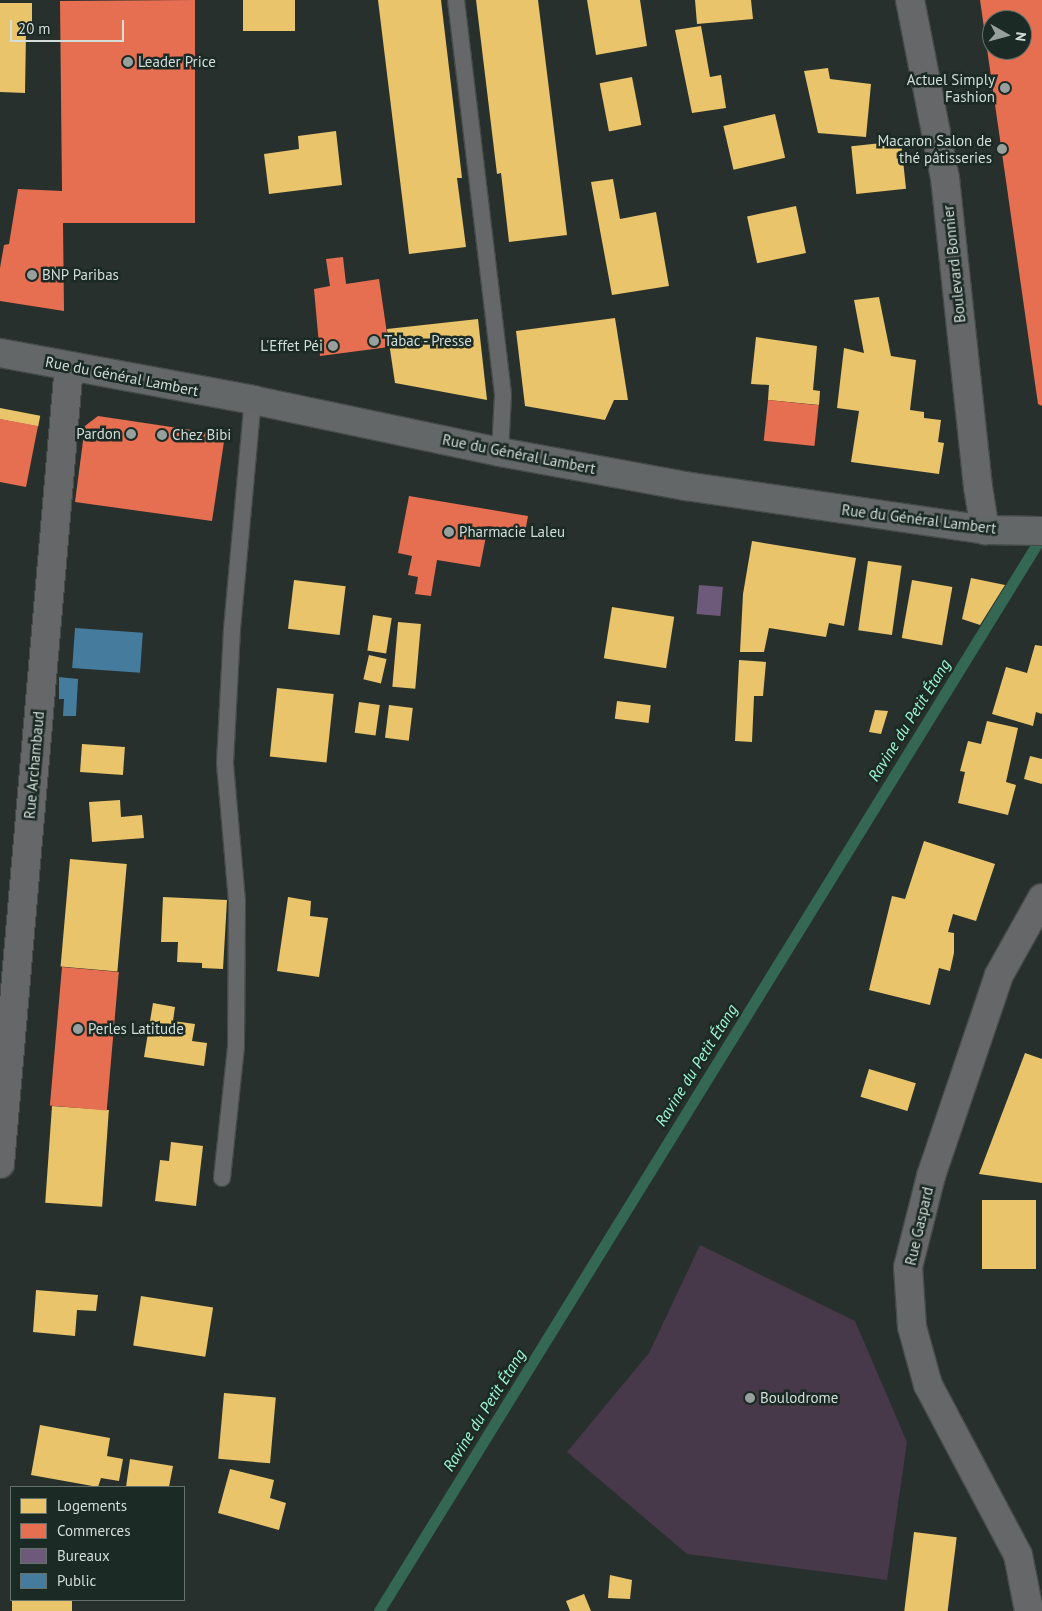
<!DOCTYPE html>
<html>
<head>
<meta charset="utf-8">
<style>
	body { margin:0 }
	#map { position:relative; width:1042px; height:1611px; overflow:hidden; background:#28302d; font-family:"PT Sans",sans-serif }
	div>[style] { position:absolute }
	.green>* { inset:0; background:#47384a }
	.homes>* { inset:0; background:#e9c46a; transform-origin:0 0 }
	.shops>* { inset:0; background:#e76f51; transform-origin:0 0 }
	.offices>* { inset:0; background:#6d597a; transform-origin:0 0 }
	.public>* { inset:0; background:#457b9d; transform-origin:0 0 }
	.stream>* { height:11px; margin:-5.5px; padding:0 5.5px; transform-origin:5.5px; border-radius:5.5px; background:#346754 }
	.roads { filter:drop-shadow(1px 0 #444b49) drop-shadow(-1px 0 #444b49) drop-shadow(0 1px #444b49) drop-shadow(0 -1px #444b49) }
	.service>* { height:16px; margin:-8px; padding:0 8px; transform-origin:8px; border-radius:8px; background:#666768 }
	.minor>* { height:28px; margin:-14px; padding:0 14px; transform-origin:14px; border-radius:14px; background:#666768 }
	.primary>* { height:28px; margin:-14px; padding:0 14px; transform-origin:14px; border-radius:14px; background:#646768 }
	.dots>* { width:14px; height:14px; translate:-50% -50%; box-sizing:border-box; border:2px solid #1b2a24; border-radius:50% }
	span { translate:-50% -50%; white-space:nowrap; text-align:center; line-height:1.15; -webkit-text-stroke:5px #1b2a24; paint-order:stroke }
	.poi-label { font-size:15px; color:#d3ddd9 }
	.left { translate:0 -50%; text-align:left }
	.right { translate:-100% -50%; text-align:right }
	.street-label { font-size:15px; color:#d3ddd9 }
	.water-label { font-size:16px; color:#a0f8d7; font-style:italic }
	.legend { position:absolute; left:10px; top:1486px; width:175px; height:115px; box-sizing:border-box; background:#1b2a24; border:1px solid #65726c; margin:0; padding:6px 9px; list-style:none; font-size:15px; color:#d3ddd9 }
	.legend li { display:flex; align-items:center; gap:10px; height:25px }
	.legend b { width:25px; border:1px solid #65726c }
	.north { position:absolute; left:982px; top:10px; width:50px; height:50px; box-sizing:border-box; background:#1b2a24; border:1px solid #65726c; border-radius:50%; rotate:97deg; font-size:14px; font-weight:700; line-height:20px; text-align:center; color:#d3ddd9 }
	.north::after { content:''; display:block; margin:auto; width:18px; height:22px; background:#97a09d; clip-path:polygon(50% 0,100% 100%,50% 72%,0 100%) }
	.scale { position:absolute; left:10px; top:20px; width:114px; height:22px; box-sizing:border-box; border:2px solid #d3ddd9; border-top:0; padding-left:6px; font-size:15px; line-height:18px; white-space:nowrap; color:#d3ddd9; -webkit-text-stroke:4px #1b2a24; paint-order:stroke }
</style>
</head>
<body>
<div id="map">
	<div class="green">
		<i style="clip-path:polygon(700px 1245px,855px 1321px,907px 1442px,887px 1580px,687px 1554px,567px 1452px,649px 1353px)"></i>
	</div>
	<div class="homes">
		<i style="left:243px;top:0;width:52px;height:31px"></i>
		<i style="clip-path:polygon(378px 0,441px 0,462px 178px,457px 178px,466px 247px,409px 254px)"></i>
		<i style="clip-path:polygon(476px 0,538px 0,567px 235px,509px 242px,501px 173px,497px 174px)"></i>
		<i style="clip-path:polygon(587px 0,640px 0,647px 46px,596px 55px)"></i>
		<i style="clip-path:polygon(695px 0,751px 0,753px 19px,697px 24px)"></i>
		<i style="clip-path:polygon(0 3px,32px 3px,32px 33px,26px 33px,25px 93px,0 92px)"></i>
		<i style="clip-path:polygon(701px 26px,710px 77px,721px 75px,726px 108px,692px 113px,675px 30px)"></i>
		<i style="clip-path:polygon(828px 68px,830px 79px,871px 84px,866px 137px,818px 133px,804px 71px)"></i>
		<i style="left:632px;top:77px;width:49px;height:33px;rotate:79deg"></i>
		<i style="left:775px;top:114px;width:45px;height:53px;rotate:77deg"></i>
		<i style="clip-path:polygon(336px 131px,342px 185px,269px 194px,264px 154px,299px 149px,298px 136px)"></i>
		<i style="left:901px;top:141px;width:48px;height:50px;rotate:84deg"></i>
		<i style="clip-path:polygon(613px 179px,620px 219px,656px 212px,669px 286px,612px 295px,591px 182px)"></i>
		<i style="left:796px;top:206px;width:48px;height:50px;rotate:78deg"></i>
		<i style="clip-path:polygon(879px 297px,891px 356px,916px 360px,910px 410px,924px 412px,924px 418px,941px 420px,938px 442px,944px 443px,939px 474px,851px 462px,859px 411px,837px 408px,844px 348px,864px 353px,854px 300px)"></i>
		<i style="clip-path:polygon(615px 318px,628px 400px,614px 400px,605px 420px,525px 406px,516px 331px)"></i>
		<i style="clip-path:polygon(478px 319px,487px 400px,395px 383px,387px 329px)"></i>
		<i style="clip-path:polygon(756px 337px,817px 346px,813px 390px,820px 391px,819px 405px,768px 400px,769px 385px,751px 384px)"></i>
		<i style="left:0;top:408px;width:41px;height:11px;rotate:11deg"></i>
		<i style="clip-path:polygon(752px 541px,856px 558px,844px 626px,829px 623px,826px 637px,769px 628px,764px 652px,740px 652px,743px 594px)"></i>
		<i style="left:868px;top:561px;width:34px;height:70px;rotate:8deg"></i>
		<i style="clip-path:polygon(971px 578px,1005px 585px,980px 625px,962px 619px)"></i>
		<i style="left:294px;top:580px;width:52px;height:49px;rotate:7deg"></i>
		<i style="left:912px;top:580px;width:41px;height:59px;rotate:10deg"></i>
		<i style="left:612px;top:607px;width:63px;height:52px;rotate:9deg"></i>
		<i style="left:373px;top:615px;width:19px;height:36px;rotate:9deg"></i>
		<i style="left:398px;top:622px;width:23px;height:65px;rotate:5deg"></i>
		<i style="clip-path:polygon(1035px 645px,1042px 646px,1042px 714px,1036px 712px,1033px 726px,992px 714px,1006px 667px,1027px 673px)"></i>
		<i style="left:369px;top:655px;width:18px;height:25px;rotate:13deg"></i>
		<i style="clip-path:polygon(739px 660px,766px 662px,763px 696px,754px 696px,752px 742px,735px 741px)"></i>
		<i style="left:277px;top:688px;width:57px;height:69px;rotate:6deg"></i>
		<i style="left:617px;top:701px;width:34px;height:18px;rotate:7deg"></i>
		<i style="left:359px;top:702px;width:21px;height:31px;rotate:8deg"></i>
		<i style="left:389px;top:705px;width:24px;height:33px;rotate:7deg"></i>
		<i style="clip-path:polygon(875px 710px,888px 711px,881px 734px,869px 732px)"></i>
		<i style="clip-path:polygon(987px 721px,1018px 728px,1006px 782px,1016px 785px,1008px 815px,958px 803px,965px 772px,960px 771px,968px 741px,981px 744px)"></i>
		<i style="left:82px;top:744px;width:43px;height:28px;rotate:4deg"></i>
		<i style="clip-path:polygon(1030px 756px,1042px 759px,1042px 784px,1024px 779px)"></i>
		<i style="clip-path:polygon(120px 800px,121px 817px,142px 815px,144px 838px,92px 842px,89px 802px)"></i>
		<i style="clip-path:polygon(924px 841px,995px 864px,976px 921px,953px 914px,948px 932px,954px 933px,954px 953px,950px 971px,939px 968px,930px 1005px,869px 990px,892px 896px,905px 899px)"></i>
		<i style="left:70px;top:859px;width:57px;height:108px;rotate:5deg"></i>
		<i style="clip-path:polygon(163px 897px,227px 900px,223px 969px,202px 968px,202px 963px,177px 962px,178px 942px,161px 942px)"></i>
		<i style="clip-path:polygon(288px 897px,311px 901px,310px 916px,328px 918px,319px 977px,277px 971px)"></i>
		<i style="clip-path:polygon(153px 1003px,175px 1007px,173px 1021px,195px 1024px,192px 1041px,207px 1043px,204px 1066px,144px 1057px)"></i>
		<i style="clip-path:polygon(1025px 1053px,1042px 1059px,1042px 1183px,979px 1174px)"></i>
		<i style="left:869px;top:1069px;width:49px;height:29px;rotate:17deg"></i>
		<i style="left:52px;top:1106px;width:57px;height:97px;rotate:4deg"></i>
		<i style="clip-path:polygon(171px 1142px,203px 1146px,196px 1206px,155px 1201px,160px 1160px,169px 1161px)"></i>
		<i style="left:982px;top:1200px;width:54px;height:69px"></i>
		<i style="clip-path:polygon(36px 1290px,98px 1295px,96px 1311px,77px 1310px,75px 1336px,33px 1332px)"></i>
		<i style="left:141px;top:1296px;width:73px;height:50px;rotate:9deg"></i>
		<i style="left:224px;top:1393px;width:52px;height:66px;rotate:5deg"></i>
		<i style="clip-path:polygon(40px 1425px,110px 1438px,107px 1456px,123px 1459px,119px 1481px,101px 1478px,98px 1487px,31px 1475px)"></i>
		<i style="clip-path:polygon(130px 1459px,173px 1466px,169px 1487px,126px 1487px)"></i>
		<i style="clip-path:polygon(230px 1469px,274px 1480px,270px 1498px,286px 1503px,279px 1530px,218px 1513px)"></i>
		<i style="left:914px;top:1532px;width:43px;height:80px;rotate:7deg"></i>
		<i style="clip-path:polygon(610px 1575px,632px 1580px,630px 1599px,608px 1598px)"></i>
		<i style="clip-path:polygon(584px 1594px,591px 1611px,570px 1611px,566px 1601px)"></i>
		<i style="left:12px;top:1600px;width:60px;height:11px"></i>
	</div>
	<div class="shops">
		<i style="clip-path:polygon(195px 0,195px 223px,63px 223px,64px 311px,0 301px,0 268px,4px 245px,9px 244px,18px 189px,62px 191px,60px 1px)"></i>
		<i style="clip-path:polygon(evenodd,980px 0,1042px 0,1042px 406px,1038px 404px,980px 0,992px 20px,1022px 20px,1022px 50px,992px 50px,992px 20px)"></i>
		<i style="clip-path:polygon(343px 257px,346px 284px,379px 279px,389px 347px,320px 356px,314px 289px,330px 286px,326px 259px)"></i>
		<i style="left:768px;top:400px;width:51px;height:41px;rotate:6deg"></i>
		<i style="clip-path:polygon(98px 416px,225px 435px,212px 521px,75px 502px,85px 426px)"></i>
		<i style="clip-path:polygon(0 419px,38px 426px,26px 487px,0 482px)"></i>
		<i style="clip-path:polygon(409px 496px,528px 516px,524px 538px,487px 531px,480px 567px,437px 560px,431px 596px,415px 594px,418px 577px,408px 575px,412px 556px,398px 553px)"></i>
		<i style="left:62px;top:967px;width:57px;height:139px;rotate:5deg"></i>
	</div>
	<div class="offices">
		<i style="left:699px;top:585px;width:24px;height:29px;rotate:5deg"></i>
	</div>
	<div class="public">
		<i style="left:75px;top:628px;width:68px;height:40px;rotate:4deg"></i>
		<i style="clip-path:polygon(59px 677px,78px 679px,76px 716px,63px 716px,64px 699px,59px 699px)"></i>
	</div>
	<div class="stream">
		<i style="left:379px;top:1611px;width:1263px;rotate:-58.34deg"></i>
	</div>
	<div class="roads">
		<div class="service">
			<i style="left:456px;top:0;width:398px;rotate:83.2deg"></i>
			<i style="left:503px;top:395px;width:57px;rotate:93deg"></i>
			<i style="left:222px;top:1178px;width:132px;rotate:-83.9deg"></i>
			<i style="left:236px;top:1047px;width:146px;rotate:-89.6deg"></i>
			<i style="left:237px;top:901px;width:139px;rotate:-95deg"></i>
			<i style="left:225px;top:763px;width:134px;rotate:-87deg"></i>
			<i style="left:232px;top:629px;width:230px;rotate:-84.8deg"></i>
		</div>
		<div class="minor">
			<i style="left:910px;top:0;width:181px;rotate:78.9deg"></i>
			<i style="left:945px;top:178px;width:311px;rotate:83.9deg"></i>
			<i style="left:978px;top:487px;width:44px;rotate:80.8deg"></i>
			<i style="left:0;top:1164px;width:801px;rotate:-85.06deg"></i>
			<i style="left:1029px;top:1611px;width:57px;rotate:-101.1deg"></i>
			<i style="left:1018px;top:1555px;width:192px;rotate:-117.9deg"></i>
			<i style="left:928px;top:1385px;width:60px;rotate:-105.4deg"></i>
			<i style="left:912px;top:1327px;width:60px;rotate:-93.8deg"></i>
			<i style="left:908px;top:1267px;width:94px;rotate:-75.8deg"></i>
			<i style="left:931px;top:1176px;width:212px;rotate:-71.3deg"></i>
			<i style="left:999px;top:975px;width:88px;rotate:-60.8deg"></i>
		</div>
		<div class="primary">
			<i style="left:0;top:353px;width:257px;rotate:10.5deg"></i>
			<i style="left:253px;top:400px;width:252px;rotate:11.9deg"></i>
			<i style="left:500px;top:452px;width:188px;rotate:10.4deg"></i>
			<i style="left:685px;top:486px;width:303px;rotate:8.3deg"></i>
			<i style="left:985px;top:530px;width:57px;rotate:1deg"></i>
		</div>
	</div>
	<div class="dots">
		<i style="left:128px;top:62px;background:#97a09d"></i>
		<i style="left:1005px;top:88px;background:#97a09d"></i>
		<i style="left:1002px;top:149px;background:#97a09d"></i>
		<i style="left:32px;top:275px;background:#97a09d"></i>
		<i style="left:374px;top:341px;background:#97a09d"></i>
		<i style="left:333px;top:346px;background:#97a09d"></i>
		<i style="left:131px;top:434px;background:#97a09d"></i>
		<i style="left:162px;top:435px;background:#97a09d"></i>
		<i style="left:449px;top:532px;background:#97a09d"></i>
		<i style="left:78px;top:1029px;background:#97a09d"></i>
		<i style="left:750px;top:1398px;background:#97a09d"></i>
	</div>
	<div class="poi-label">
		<span class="left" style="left:138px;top:62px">Leader Price</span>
		<span class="right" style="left:995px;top:88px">Actuel Simply<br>Fashion</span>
		<span class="right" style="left:992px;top:149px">Macaron Salon de<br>thé pâtisseries</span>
		<span class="left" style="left:42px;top:275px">BNP Paribas</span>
		<span class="left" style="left:384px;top:341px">Tabac - Presse</span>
		<span class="right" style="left:323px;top:346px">L'Effet Péi</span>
		<span class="right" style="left:121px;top:434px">Pardon</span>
		<span class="left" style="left:172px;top:435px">Chez Bibi</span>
		<span class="left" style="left:459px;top:532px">Pharmacie Laleu</span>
		<span class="left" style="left:88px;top:1029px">Perles Latitude</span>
		<span class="left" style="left:760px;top:1398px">Boulodrome</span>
	</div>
	<div class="street-label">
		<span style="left:954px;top:264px;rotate:-96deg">Boulevard Bonnier</span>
		<span style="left:122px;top:376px;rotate:11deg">Rue du Général Lambert</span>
		<span style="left:519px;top:454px;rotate:11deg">Rue du Général Lambert</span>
		<span style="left:919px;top:519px;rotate:7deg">Rue du Général Lambert</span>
		<span style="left:34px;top:765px;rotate:-85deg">Rue Archambaud</span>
		<span style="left:919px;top:1226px;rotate:-77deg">Rue Gaspard</span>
	</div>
	<div class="water-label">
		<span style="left:909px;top:720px;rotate:-58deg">Ravine du Petit Étang</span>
		<span style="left:696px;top:1065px;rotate:-58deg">Ravine du Petit Étang</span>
		<span style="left:484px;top:1410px;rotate:-58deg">Ravine du Petit Étang</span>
	</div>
	<ul class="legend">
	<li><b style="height:14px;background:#e9c46a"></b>Logements</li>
	<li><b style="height:14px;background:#e76f51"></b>Commerces</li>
	<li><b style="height:14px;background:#6d597a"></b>Bureaux</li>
	<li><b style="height:14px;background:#457b9d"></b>Public</li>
	</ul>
	<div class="north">N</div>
	<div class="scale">20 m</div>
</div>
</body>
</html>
